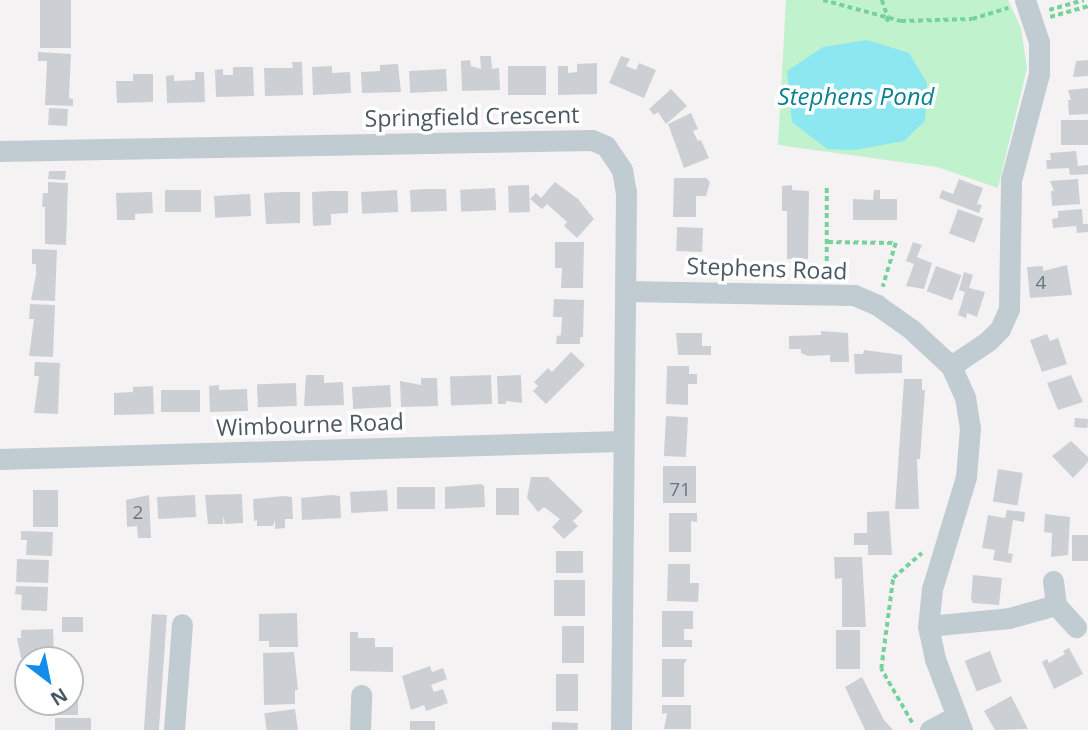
<!DOCTYPE html>
<html>
<head>
<meta charset="utf-8">
<style>
	body { margin:0 }
	#map { position:relative; width:1088px; height:730px; overflow:hidden; background:#f5f2f3; font-family:"Open Sans",sans-serif }
	div>[style] { position:absolute }
	.green>* { inset:0; background:#c1f2ce }
	.water>* { inset:0; background:#8ce7f1 }
	.building>* { inset:0; background:#ccd0d5; transform-origin:0 0 }
	.path>* { height:3.5px; margin-top:-1.75px; transform-origin:0; background:repeating-linear-gradient(90deg,#76d29a 0 5px,transparent 0 8.5px) }
	.minor>* { height:21px; margin:-10.5px; padding:0 10.5px; transform-origin:10.5px; border-radius:10.5px; background:#c0cbd2 }
	span { translate:-50% -50%; white-space:nowrap; text-align:center; line-height:1.15; -webkit-text-stroke:7px #fff; paint-order:stroke }
	.number-label { font-size:19px; color:#6a767e }
	.number-label span { -webkit-text-stroke-width:0 }
	.street-label { font-size:23px; color:#495861 }
	.water-label { font-size:24px; color:#09818e; font-style:italic }
	.north { position:absolute; left:14px; top:646px; width:70px; height:70px; box-sizing:border-box; background:#fff; border:2px solid #b6bcc0; border-radius:50%; rotate:148deg; font-size:19px; font-weight:700; line-height:28px; text-align:center; color:#495861 }
	.north::after { content:''; display:block; margin:auto; width:24px; height:32px; background:#138cee; clip-path:polygon(50% 0,100% 100%,50% 72%,0 100%) }
</style>
</head>
<body>
<div id="map">
	<div class="green">
		<i style="clip-path:polygon(786px 0,1008px 0,1021px 28px,1027px 68px,998px 188px,937px 167px,778px 145px)"></i>
	</div>
	<div class="water">
		<i style="clip-path:polygon(867px 40px,909px 53px,927px 83px,925px 121px,904px 141px,855px 150px,827px 149px,792px 122px,787px 71px,823px 47px)"></i>
	</div>
	<div class="building">
		<i style="left:40px;top:0;width:31px;height:48px"></i>
		<i style="clip-path:polygon(38px 52px,71px 54px,69px 98px,73px 99px,73px 106px,45px 105px,47px 61px,38px 61px)"></i>
		<i style="clip-path:polygon(480px 56px,491px 56px,492px 69px,499px 68px,500px 90px,462px 91px,461px 61px,470px 60px,471px 66px,481px 69px)"></i>
		<i style="clip-path:polygon(621px 56px,630px 59px,626px 66px,636px 70px,639px 63px,656px 70px,644px 98px,609px 83px)"></i>
		<i style="clip-path:polygon(1088px 60px,1088px 76px,1073px 77px,1076px 61px)"></i>
		<i style="clip-path:polygon(292px 62px,302px 62px,303px 95px,265px 96px,264px 68px,293px 68px)"></i>
		<i style="clip-path:polygon(597px 63px,597px 94px,558px 95px,558px 66px,568px 66px,568px 73px,577px 72px,577px 64px)"></i>
		<i style="clip-path:polygon(398px 64px,401px 92px,362px 93px,361px 72px,380px 71px,380px 65px)"></i>
		<i style="clip-path:polygon(332px 66px,332px 73px,350px 72px,351px 93px,313px 95px,312px 67px)"></i>
		<i style="left:508px;top:66px;width:38px;height:29px"></i>
		<i style="clip-path:polygon(233px 67px,253px 67px,254px 96px,216px 97px,215px 70px,223px 69px,223px 75px,233px 75px)"></i>
		<i style="left:446px;top:69px;width:22px;height:37px;rotate:87deg"></i>
		<i style="clip-path:polygon(195px 72px,204px 72px,205px 102px,167px 103px,166px 76px,174px 75px,174px 81px,195px 80px)"></i>
		<i style="clip-path:polygon(133px 74px,153px 74px,153px 102px,117px 103px,116px 81px,133px 81px)"></i>
		<i style="clip-path:polygon(1088px 88px,1088px 114px,1069px 115px,1068px 100px,1071px 100px,1068px 90px)"></i>
		<i style="clip-path:polygon(671px 89px,687px 106px,666px 124px,658px 112px,654px 115px,649px 109px)"></i>
		<i style="left:49px;top:108px;width:19px;height:17px;rotate:3deg"></i>
		<i style="clip-path:polygon(691px 113px,698px 129px,693px 131px,698px 141px,701px 140px,709px 158px,684px 168px,668px 124px)"></i>
		<i style="left:1088px;top:120px;width:25px;height:27px;rotate:90deg"></i>
		<i style="clip-path:polygon(1076px 151px,1078px 166px,1088px 165px,1088px 174px,1070px 175px,1069px 168px,1047px 169px,1046px 160px,1051px 160px,1050px 153px)"></i>
		<i style="clip-path:polygon(49px 171px,66px 171px,65px 180px,48px 179px)"></i>
		<i style="clip-path:polygon(674px 178px,706px 178px,710px 182px,706px 196px,696px 196px,696px 217px,673px 217px)"></i>
		<i style="clip-path:polygon(959px 179px,983px 188px,977px 204px,982px 205px,979px 213px,939px 198px,942px 190px,953px 194px)"></i>
		<i style="clip-path:polygon(1078px 179px,1080px 204px,1052px 206px,1051px 191px,1054px 191px,1050px 181px)"></i>
		<i style="clip-path:polygon(48px 182px,68px 183px,66px 245px,45px 244px,45px 207px,42px 207px,43px 193px,48px 193px)"></i>
		<i style="clip-path:polygon(555px 182px,578px 199px,594px 219px,577px 238px,564px 226px,567px 222px,547px 204px,542px 209px,530px 199px,536px 193px,541px 198px)"></i>
		<i style="left:529px;top:185px;width:27px;height:21px;rotate:88deg"></i>
		<i style="clip-path:polygon(792px 185px,792px 190px,809px 191px,808px 259px,787px 259px,787px 211px,782px 211px,782px 186px)"></i>
		<i style="left:495px;top:188px;width:22px;height:35px;rotate:87deg"></i>
		<i style="clip-path:polygon(428px 189px,446px 189px,447px 211px,411px 212px,410px 190px)"></i>
		<i style="left:201px;top:190px;width:22px;height:36px;rotate:90deg"></i>
		<i style="left:397px;top:190px;width:22px;height:36px;rotate:87deg"></i>
		<i style="clip-path:polygon(874px 190px,880px 190px,880px 199px,897px 199px,897px 220px,853px 220px,853px 199px,873px 200px)"></i>
		<i style="clip-path:polygon(330px 191px,348px 191px,348px 213px,331px 214px,331px 225px,313px 226px,312px 192px)"></i>
		<i style="clip-path:polygon(152px 192px,153px 213px,135px 214px,135px 220px,117px 220px,116px 193px)"></i>
		<i style="clip-path:polygon(282px 192px,300px 192px,300px 223px,266px 224px,264px 193px)"></i>
		<i style="left:250px;top:194px;width:22px;height:36px;rotate:87deg"></i>
		<i style="left:958px;top:209px;width:27px;height:26px;rotate:20deg"></i>
		<i style="clip-path:polygon(1082px 209px,1083px 224px,1088px 224px,1088px 232px,1077px 233px,1076px 226px,1053px 228px,1052px 219px,1058px 218px,1058px 211px)"></i>
		<i style="left:677px;top:227px;width:26px;height:24px;rotate:2deg"></i>
		<i style="clip-path:polygon(555px 242px,584px 242px,583px 288px,561px 288px,562px 268px,555px 268px)"></i>
		<i style="clip-path:polygon(913px 242px,922px 245px,917px 257px,932px 263px,924px 289px,906px 286px,914px 264px,906px 261px)"></i>
		<i style="clip-path:polygon(32px 249px,57px 250px,55px 301px,31px 300px,36px 275px,36px 264px,32px 264px)"></i>
		<i style="clip-path:polygon(1067px 265px,1072px 295px,1030px 298px,1027px 267px,1043px 266px,1043px 271px)"></i>
		<i style="left:936px;top:266px;width:27px;height:27px;rotate:20deg"></i>
		<i style="clip-path:polygon(964px 272px,973px 275px,969px 288px,985px 292px,977px 317px,967px 313px,966px 318px,958px 315px,965px 292px,959px 290px)"></i>
		<i style="clip-path:polygon(554px 299px,584px 300px,583px 337px,580px 337px,580px 344px,556px 344px,557px 336px,561px 335px,562px 317px,553px 317px)"></i>
		<i style="clip-path:polygon(30px 304px,55px 305px,53px 357px,29px 356px,34px 319px,29px 319px)"></i>
		<i style="clip-path:polygon(821px 331px,848px 333px,849px 362px,830px 362px,830px 355px,808px 356px,801px 353px,801px 349px,789px 349px,789px 336px,821px 335px)"></i>
		<i style="clip-path:polygon(676px 333px,702px 333px,702px 346px,711px 346px,711px 355px,678px 355px)"></i>
		<i style="clip-path:polygon(1047px 334px,1050px 341px,1058px 338px,1067px 364px,1042px 372px,1030px 340px)"></i>
		<i style="clip-path:polygon(864px 350px,902px 355px,902px 373px,855px 374px,854px 354px,863px 354px)"></i>
		<i style="clip-path:polygon(571px 352px,585px 365px,546px 404px,533px 391px,538px 386px,534px 382px,548px 368px,552px 372px)"></i>
		<i style="clip-path:polygon(35px 362px,60px 363px,58px 414px,34px 413px,39px 376px,34px 376px)"></i>
		<i style="clip-path:polygon(667px 366px,689px 366px,689px 374px,697px 374px,697px 384px,688px 384px,688px 405px,666px 404px)"></i>
		<i style="clip-path:polygon(306px 375px,324px 375px,324px 383px,343px 382px,344px 405px,304px 406px)"></i>
		<i style="left:491px;top:375px;width:29px;height:41px;rotate:88deg"></i>
		<i style="clip-path:polygon(521px 375px,522px 403px,506px 401px,506px 404px,498px 404px,497px 376px)"></i>
		<i style="clip-path:polygon(1071px 375px,1083px 402px,1058px 410px,1047px 383px)"></i>
		<i style="clip-path:polygon(421px 378px,437px 378px,438px 406px,401px 407px,400px 381px,421px 385px)"></i>
		<i style="clip-path:polygon(904px 379px,922px 379px,922px 390px,925px 390px,920px 459px,917px 459px,919px 509px,895px 509px)"></i>
		<i style="left:296px;top:383px;width:23px;height:39px;rotate:88deg"></i>
		<i style="clip-path:polygon(219px 385px,219px 390px,247px 389px,248px 411px,210px 412px,209px 386px)"></i>
		<i style="left:390px;top:385px;width:22px;height:38px;rotate:87deg"></i>
		<i style="clip-path:polygon(153px 386px,154px 414px,114px 415px,114px 393px,133px 392px,133px 387px)"></i>
		<i style="left:200px;top:390px;width:22px;height:39px;rotate:90deg"></i>
		<i style="left:666px;top:416px;width:22px;height:40px;rotate:3deg"></i>
		<i style="left:1075px;top:418px;width:13px;height:9px;rotate:4deg"></i>
		<i style="clip-path:polygon(1071px 441px,1088px 457px,1088px 462px,1073px 478px,1052px 456px)"></i>
		<i style="left:663px;top:466px;width:33px;height:37px"></i>
		<i style="left:998px;top:469px;width:25px;height:33px;rotate:9deg"></i>
		<i style="clip-path:polygon(531px 477px,548px 477px,583px 511px,573px 521px,578px 526px,564px 539px,552px 527px,560px 519px,544px 507px,538px 512px,527px 498px)"></i>
		<i style="clip-path:polygon(481px 484px,484px 486px,485px 507px,445px 509px,445px 487px)"></i>
		<i style="left:435px;top:487px;width:22px;height:38px;rotate:90deg"></i>
		<i style="left:519px;top:488px;width:27px;height:23px;rotate:90deg"></i>
		<i style="left:33px;top:490px;width:25px;height:37px"></i>
		<i style="left:387px;top:490px;width:21px;height:37px;rotate:87deg"></i>
		<i style="clip-path:polygon(242px 494px,243px 523px,225px 524px,223px 516px,223px 524px,208px 524px,205px 495px)"></i>
		<i style="clip-path:polygon(149px 495px,151px 538px,138px 538px,137px 526px,127px 527px,126px 500px)"></i>
		<i style="left:195px;top:495px;width:22px;height:38px;rotate:87deg"></i>
		<i style="clip-path:polygon(331px 495px,340px 496px,341px 518px,302px 520px,301px 498px)"></i>
		<i style="clip-path:polygon(283px 496px,292px 497px,293px 519px,285px 519px,285px 528px,275px 529px,275px 520px,273px 526px,257px 526px,257px 520px,254px 521px,253px 499px)"></i>
		<i style="clip-path:polygon(1007px 510px,1025px 512px,1024px 522px,1013px 520px,1008px 553px,1013px 554px,1011px 563px,993px 560px,995px 550px,982px 548px,988px 515px,1005px 518px)"></i>
		<i style="clip-path:polygon(889px 511px,892px 555px,868px 555px,868px 545px,854px 545px,854px 533px,867px 533px,867px 512px)"></i>
		<i style="clip-path:polygon(669px 513px,697px 513px,697px 522px,691px 521px,691px 552px,669px 552px)"></i>
		<i style="clip-path:polygon(1045px 514px,1070px 517px,1068px 555px,1051px 557px,1052px 533px,1044px 532px)"></i>
		<i style="clip-path:polygon(21px 531px,53px 532px,52px 556px,26px 555px,27px 540px,21px 540px)"></i>
		<i style="left:1072px;top:535px;width:16px;height:26px"></i>
		<i style="left:556px;top:551px;width:27px;height:22px"></i>
		<i style="clip-path:polygon(834px 557px,862px 557px,866px 627px,842px 627px,842px 578px,835px 579px)"></i>
		<i style="left:17px;top:559px;width:32px;height:23px;rotate:2deg"></i>
		<i style="clip-path:polygon(668px 564px,690px 564px,690px 583px,699px 583px,698px 602px,667px 601px)"></i>
		<i style="clip-path:polygon(973px 575px,1002px 578px,999px 605px,973px 603px,971px 599px)"></i>
		<i style="left:554px;top:580px;width:31px;height:36px"></i>
		<i style="clip-path:polygon(16px 586px,48px 587px,47px 611px,21px 610px,22px 595px,15px 594px)"></i>
		<i style="clip-path:polygon(662px 611px,693px 611px,693px 629px,684px 629px,684px 640px,692px 640px,692px 647px,662px 647px)"></i>
		<i style="clip-path:polygon(297px 613px,298px 647px,269px 647px,269px 641px,259px 641px,259px 614px)"></i>
		<i style="left:152px;top:614px;width:15px;height:116px;rotate:4deg"></i>
		<i style="left:62px;top:617px;width:21px;height:15px"></i>
		<i style="left:562px;top:626px;width:22px;height:37px"></i>
		<i style="clip-path:polygon(53px 629px,54px 657px,21px 658px,17px 638px,21px 638px,21px 630px)"></i>
		<i style="left:836px;top:630px;width:24px;height:39px"></i>
		<i style="clip-path:polygon(350px 632px,358px 632px,358px 638px,375px 638px,375px 647px,393px 647px,393px 672px,350px 671px)"></i>
		<i style="clip-path:polygon(1069px 648px,1083px 674px,1054px 689px,1042px 662px,1047px 659px,1049px 663px,1065px 654px,1063px 651px)"></i>
		<i style="left:990px;top:651px;width:33px;height:27px;rotate:69deg"></i>
		<i style="clip-path:polygon(294px 652px,298px 690px,295px 690px,295px 704px,264px 705px,263px 653px)"></i>
		<i style="clip-path:polygon(662px 659px,687px 659px,684px 664px,684px 697px,662px 697px)"></i>
		<i style="clip-path:polygon(70px 663px,78px 663px,78px 715px,48px 715px,48px 702px,70px 702px)"></i>
		<i style="clip-path:polygon(430px 666px,432px 672px,443px 668px,447px 679px,431px 685px,434px 692px,443px 689px,448px 703px,426px 711px,424px 705px,411px 710px,402px 676px)"></i>
		<i style="left:556px;top:674px;width:22px;height:37px"></i>
		<i style="clip-path:polygon(862px 677px,884px 720px,893px 730px,865px 730px,845px 687px)"></i>
		<i style="clip-path:polygon(1011px 696px,1028px 729px,995px 730px,984px 711px)"></i>
		<i style="clip-path:polygon(662px 705px,691px 705px,691px 729px,664px 729px,667px 713px,662px 714px)"></i>
		<i style="left:295px;top:709px;width:21px;height:31px;rotate:82deg"></i>
		<i style="left:91px;top:718px;width:12px;height:36px;rotate:90deg"></i>
		<i style="left:410px;top:721px;width:25px;height:9px"></i>
		<i style="left:552px;top:722px;width:26px;height:8px;rotate:2deg"></i>
	</div>
	<div class="path">
		<i style="left:823px;top:0;width:81px;rotate:15.1deg"></i>
		<i style="left:901px;top:21px;width:71px;rotate:-1.6deg"></i>
		<i style="left:972px;top:19px;width:38px;rotate:-17deg"></i>
		<i style="left:882px;top:0;width:18px;rotate:71deg"></i>
		<i style="left:888px;top:17px;width:7px;rotate:98deg"></i>
		<i style="left:1049px;top:10px;width:36px;rotate:-16deg"></i>
		<i style="left:1050px;top:17px;width:40px;rotate:-16deg"></i>
		<i style="left:827px;top:188px;width:86px;rotate:90deg"></i>
		<i style="left:828px;top:242px;width:68px;rotate:0.8deg"></i>
		<i style="left:896px;top:243px;width:46px;rotate:106.5deg"></i>
		<i style="left:912px;top:723px;width:62px;rotate:-119.9deg"></i>
		<i style="left:881px;top:669px;width:92px;rotate:-82.5deg"></i>
		<i style="left:893px;top:578px;width:38px;rotate:-41deg"></i>
	</div>
	<div class="minor">
		<i style="left:0;top:151px;width:592px;rotate:-1.06deg"></i>
		<i style="left:592px;top:140px;width:15px;rotate:23deg"></i>
		<i style="left:606px;top:146px;width:29px;rotate:56deg"></i>
		<i style="left:622px;top:170px;width:22px;rotate:80deg"></i>
		<i style="left:626px;top:192px;width:538px;rotate:90.53deg"></i>
		<i style="left:625px;top:291px;width:229px;rotate:1deg"></i>
		<i style="left:854px;top:295px;width:25px;rotate:23deg"></i>
		<i style="left:877px;top:305px;width:42px;rotate:35.2deg"></i>
		<i style="left:911px;top:329px;width:54px;rotate:42.8deg"></i>
		<i style="left:951px;top:366px;width:34px;rotate:66deg"></i>
		<i style="left:965px;top:397px;width:31px;rotate:81deg"></i>
		<i style="left:970px;top:428px;width:49px;rotate:94.7deg"></i>
		<i style="left:966px;top:477px;width:117px;rotate:106.9deg"></i>
		<i style="left:932px;top:589px;width:37px;rotate:96deg"></i>
		<i style="left:928px;top:626px;width:34px;rotate:78deg"></i>
		<i style="left:935px;top:659px;width:76px;rotate:69.2deg"></i>
		<i style="left:951px;top:366px;width:45px;rotate:-34deg"></i>
		<i style="left:988px;top:341px;width:17px;rotate:-45deg"></i>
		<i style="left:1000px;top:329px;width:22px;rotate:-66deg"></i>
		<i style="left:1009px;top:309px;width:129px;rotate:-89.1deg"></i>
		<i style="left:1011px;top:180px;width:110px;rotate:-75.2deg"></i>
		<i style="left:1039px;top:74px;width:32px;rotate:-90deg"></i>
		<i style="left:1039px;top:42px;width:44px;rotate:-108.4deg"></i>
		<i style="left:0;top:459px;width:621px;rotate:-1.66deg"></i>
		<i style="left:1053px;top:581px;width:24px;rotate:83deg"></i>
		<i style="left:1056px;top:605px;width:30px;rotate:48deg"></i>
		<i style="left:928px;top:626px;width:81px;rotate:-5.6deg"></i>
		<i style="left:1009px;top:618px;width:49px;rotate:-15.5deg"></i>
		<i style="left:174px;top:730px;width:106px;rotate:-85.7deg"></i>
		<i style="left:360px;top:730px;width:35px;rotate:-88deg"></i>
		<i style="left:930px;top:730px;width:30px;rotate:-28deg"></i>
	</div>
	<div class="number-label">
		<span style="left:1041px;top:283px">4</span>
		<span style="left:680px;top:490px">71</span>
		<span style="left:138px;top:513px">2</span>
	</div>
	<div class="street-label">
		<span style="left:472px;top:116px;rotate:-1deg">Springfield Crescent</span>
		<span style="left:767px;top:268px;rotate:2deg">Stephens Road</span>
		<span style="left:310px;top:424px;rotate:-2deg">Wimbourne Road</span>
	</div>
	<div class="water-label">
		<span style="left:856px;top:96px">Stephens Pond</span>
	</div>
	<div class="north">N</div>
</div>
</body>
</html>
